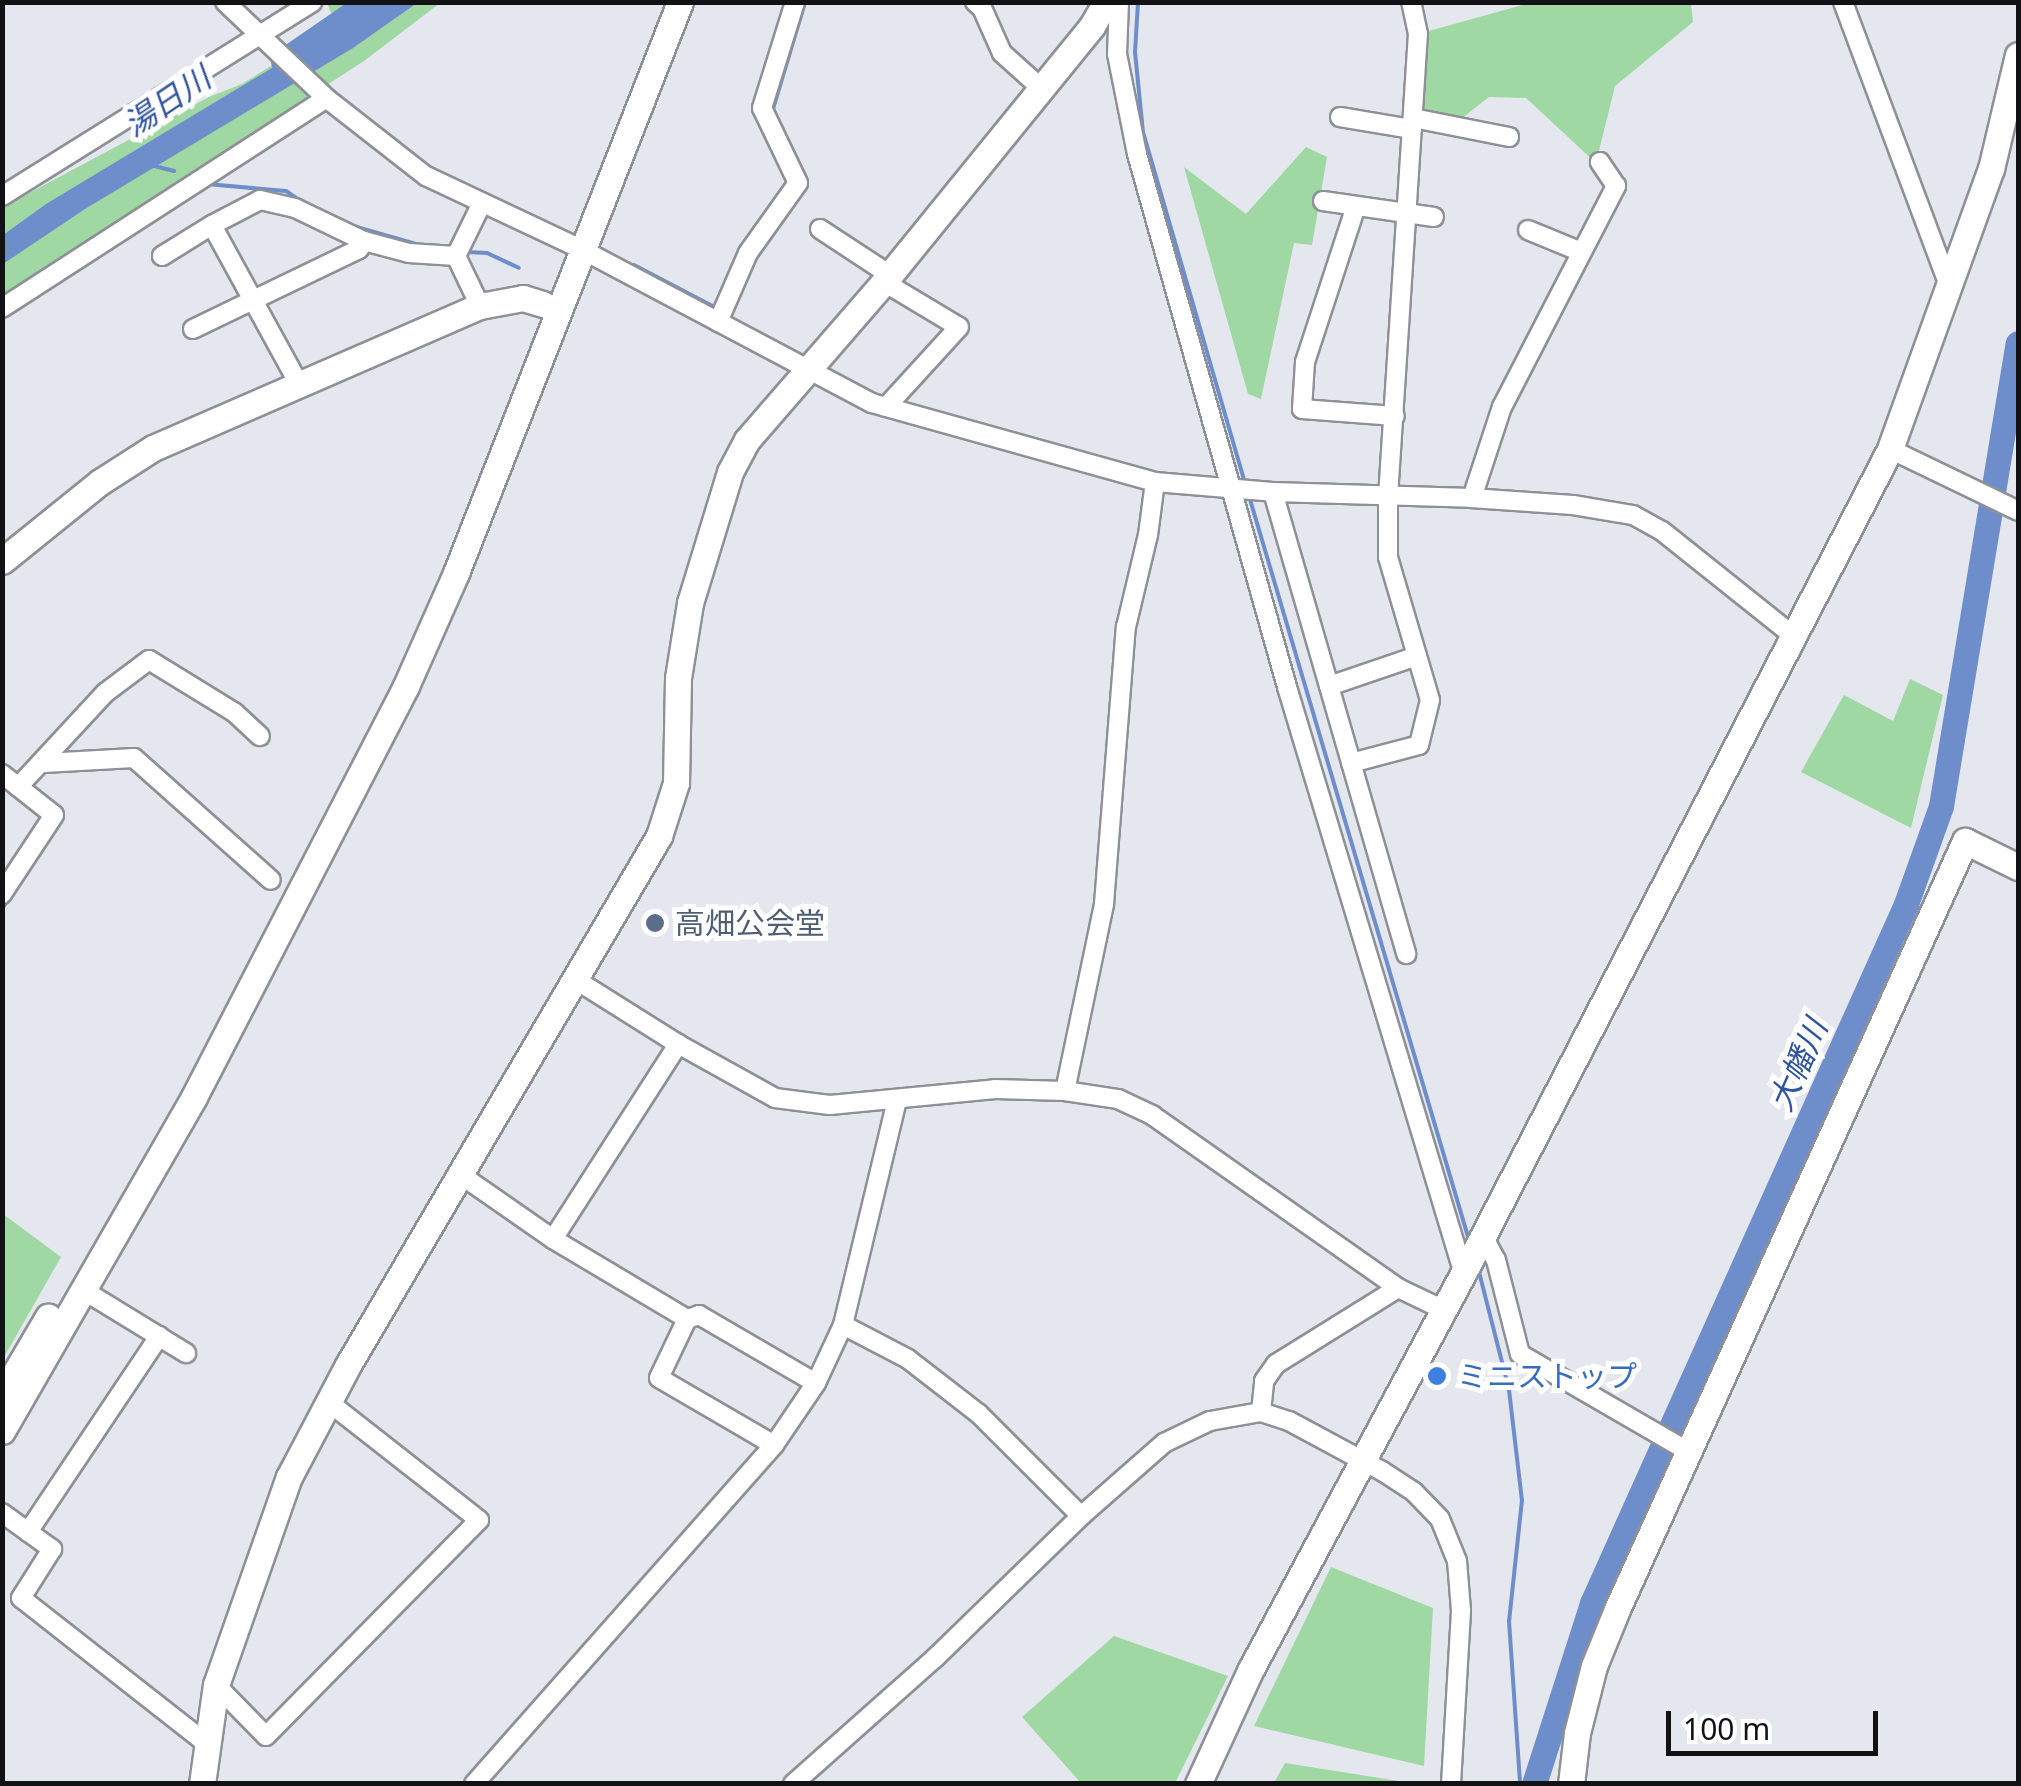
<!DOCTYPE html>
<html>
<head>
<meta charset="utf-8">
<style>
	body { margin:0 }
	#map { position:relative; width:2021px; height:1786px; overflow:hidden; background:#e5e7ee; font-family:"Noto Sans","Noto Sans JP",sans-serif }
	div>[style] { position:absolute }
	.green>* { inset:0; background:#9fd8a2 }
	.water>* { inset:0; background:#6e8ecb }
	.stream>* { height:4px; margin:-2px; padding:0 2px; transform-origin:2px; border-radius:2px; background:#6e8ecb }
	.river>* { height:25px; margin:-12.5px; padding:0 12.5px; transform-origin:12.5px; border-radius:12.5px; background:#6e8ecb }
	.roads { filter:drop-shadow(2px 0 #8e9097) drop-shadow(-2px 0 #8e9097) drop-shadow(0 2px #8e9097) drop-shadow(0 -2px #8e9097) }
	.street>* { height:18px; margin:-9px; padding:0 9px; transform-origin:9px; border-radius:9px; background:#fff }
	.secondary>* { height:25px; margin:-12.5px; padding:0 12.5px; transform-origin:12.5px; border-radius:12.5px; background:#fff }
	.dots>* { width:28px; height:28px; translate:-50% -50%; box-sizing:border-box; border:5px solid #fff; border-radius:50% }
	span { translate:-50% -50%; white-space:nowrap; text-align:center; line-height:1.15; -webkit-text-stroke:10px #fff; paint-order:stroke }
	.service-label { font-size:30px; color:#4e5e75 }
	.left { translate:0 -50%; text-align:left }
	.shop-label { font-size:30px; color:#366cbe }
	.water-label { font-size:32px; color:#2f539e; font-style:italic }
	.frame { position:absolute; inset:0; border:5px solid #121215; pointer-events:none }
	.scale { position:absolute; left:1666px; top:1711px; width:212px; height:45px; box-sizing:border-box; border:5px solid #121215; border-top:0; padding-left:12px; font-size:30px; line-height:35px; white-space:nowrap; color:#121215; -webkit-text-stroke:8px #fff; paint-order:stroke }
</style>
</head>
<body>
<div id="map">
	<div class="green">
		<i style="clip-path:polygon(1533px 2px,1691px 3px,1693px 22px,1615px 86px,1596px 163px,1526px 98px,1489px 97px,1457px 122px,1420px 119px,1418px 34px)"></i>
		<i style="clip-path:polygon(327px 3px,440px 3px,364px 61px,3px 294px,3px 207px,209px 97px,242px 84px,336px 25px)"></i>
		<i style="clip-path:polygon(1306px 147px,1327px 157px,1312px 245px,1294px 243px,1261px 399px,1248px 394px,1184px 167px,1246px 214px)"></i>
		<i style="clip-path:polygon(1910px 679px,1943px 695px,1911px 828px,1801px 772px,1844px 695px,1893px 721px)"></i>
		<i style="clip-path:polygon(3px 1214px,61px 1257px,3px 1359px)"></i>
		<i style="clip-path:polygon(1331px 1567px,1433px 1608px,1424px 1766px,1254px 1726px)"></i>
		<i style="clip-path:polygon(1114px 1636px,1228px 1676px,1175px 1783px,1081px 1783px,1022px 1717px)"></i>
		<i style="clip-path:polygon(1285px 1763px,1411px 1783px,1412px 1783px,1274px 1783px)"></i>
	</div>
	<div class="water">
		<i style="clip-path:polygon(380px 3px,417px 3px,353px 48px,85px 209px,3px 264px,3px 235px,46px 204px)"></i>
	</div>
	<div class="stream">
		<i style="left:1138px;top:2px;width:50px;rotate:93.4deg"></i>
		<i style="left:1135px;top:52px;width:80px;rotate:84.3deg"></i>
		<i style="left:1143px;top:132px;width:365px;rotate:73.8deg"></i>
		<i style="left:783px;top:131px;width:24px;rotate:-114deg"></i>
		<i style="left:773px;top:109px;width:112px;rotate:-73.3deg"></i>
		<i style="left:150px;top:165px;width:25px;rotate:14deg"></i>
		<i style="left:207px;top:184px;width:79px;rotate:5.1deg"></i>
		<i style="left:286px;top:191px;width:22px;rotate:34deg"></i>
		<i style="left:353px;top:226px;width:70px;rotate:15.8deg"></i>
		<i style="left:467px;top:252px;width:20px;rotate:3deg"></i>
		<i style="left:487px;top:253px;width:35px;rotate:25deg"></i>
		<i style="left:634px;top:265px;width:95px;rotate:27.6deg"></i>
		<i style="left:1249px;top:496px;width:776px;rotate:73.53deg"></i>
		<i style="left:2px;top:909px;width:14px;rotate:-56deg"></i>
		<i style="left:1478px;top:1268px;width:126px;rotate:75.7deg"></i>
		<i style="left:1509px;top:1390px;width:111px;rotate:83.3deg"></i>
		<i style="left:1522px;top:1500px;width:122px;rotate:96.1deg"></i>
		<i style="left:1509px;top:1621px;width:163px;rotate:86.1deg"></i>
	</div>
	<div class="river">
		<i style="left:283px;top:61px;width:104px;rotate:-34.5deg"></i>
		<i style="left:1534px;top:1784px;width:190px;rotate:-72.2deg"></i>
		<i style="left:1592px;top:1603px;width:766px;rotate:-65.81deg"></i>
		<i style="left:1906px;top:904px;width:104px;rotate:-70.3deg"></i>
		<i style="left:1941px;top:806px;width:469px;rotate:-80.6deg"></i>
	</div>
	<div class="roads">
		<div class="street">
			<i style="left:225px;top:2px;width:139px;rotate:43.5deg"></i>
			<i style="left:326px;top:98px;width:127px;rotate:38deg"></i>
			<i style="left:426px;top:176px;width:171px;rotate:25.2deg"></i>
			<i style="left:581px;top:249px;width:329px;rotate:27.9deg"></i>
			<i style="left:872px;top:403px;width:294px;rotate:15.6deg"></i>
			<i style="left:1155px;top:482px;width:118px;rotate:4.8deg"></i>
			<i style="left:1273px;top:492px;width:198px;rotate:1.7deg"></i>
			<i style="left:1471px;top:498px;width:102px;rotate:3.9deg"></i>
			<i style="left:1573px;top:505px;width:61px;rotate:9.5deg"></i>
			<i style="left:1633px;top:515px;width:33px;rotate:29deg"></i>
			<i style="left:1662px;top:531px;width:171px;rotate:38.6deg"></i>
			<i style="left:975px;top:2px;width:9px;rotate:41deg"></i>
			<i style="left:982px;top:8px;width:49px;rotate:66deg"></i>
			<i style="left:1002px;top:53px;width:52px;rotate:41.9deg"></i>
			<i style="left:1119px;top:2px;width:52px;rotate:92.2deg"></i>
			<i style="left:1117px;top:54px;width:102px;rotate:78.7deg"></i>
			<i style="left:1137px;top:154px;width:554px;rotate:74.28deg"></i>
			<i style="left:1287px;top:687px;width:610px;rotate:73.23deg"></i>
			<i style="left:1843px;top:2px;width:305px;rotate:69.5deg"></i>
			<i style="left:1340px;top:117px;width:73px;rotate:9.5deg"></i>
			<i style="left:1413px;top:118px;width:98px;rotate:11.2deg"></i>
			<i style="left:2px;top:196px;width:366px;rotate:-32deg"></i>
			<i style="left:1323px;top:201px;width:112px;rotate:8.2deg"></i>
			<i style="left:1356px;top:206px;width:164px;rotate:108.1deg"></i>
			<i style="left:1305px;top:362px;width:47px;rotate:93.7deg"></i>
			<i style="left:1302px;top:409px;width:93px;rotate:4.3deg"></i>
			<i style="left:820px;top:229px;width:84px;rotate:33.3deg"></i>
			<i style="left:1528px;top:230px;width:55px;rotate:22.4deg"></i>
			<i style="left:162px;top:256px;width:59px;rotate:-31.8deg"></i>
			<i style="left:884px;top:282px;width:87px;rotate:31deg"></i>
			<i style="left:959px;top:327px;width:108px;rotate:132.4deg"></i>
			<i style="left:480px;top:306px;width:55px;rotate:-115.6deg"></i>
			<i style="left:456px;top:256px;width:59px;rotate:-63.9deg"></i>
			<i style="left:2px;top:308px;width:386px;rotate:-32.9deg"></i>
			<i style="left:718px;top:322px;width:75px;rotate:-66.5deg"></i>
			<i style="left:748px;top:253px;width:86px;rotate:-54.5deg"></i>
			<i style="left:798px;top:183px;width:83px;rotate:-115.6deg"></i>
			<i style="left:762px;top:108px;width:111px;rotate:-72.7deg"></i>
			<i style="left:193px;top:329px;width:184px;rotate:-25.7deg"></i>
			<i style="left:359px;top:249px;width:9px;rotate:-58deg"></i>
			<i style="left:300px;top:386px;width:183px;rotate:-118.7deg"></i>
			<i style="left:212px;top:225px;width:54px;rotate:-27.5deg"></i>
			<i style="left:260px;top:200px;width:36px;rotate:13deg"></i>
			<i style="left:295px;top:208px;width:76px;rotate:25.6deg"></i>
			<i style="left:364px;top:241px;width:47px;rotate:14.9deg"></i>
			<i style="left:409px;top:253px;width:47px;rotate:3.7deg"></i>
			<i style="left:1890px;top:449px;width:142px;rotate:25.8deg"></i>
			<i style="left:1273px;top:492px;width:481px;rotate:73.9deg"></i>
			<i style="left:1472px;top:498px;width:96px;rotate:-71.8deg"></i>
			<i style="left:1502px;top:407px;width:249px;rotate:-62.7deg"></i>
			<i style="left:1616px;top:186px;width:29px;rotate:-124deg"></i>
			<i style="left:1329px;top:686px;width:93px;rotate:-18.8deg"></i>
			<i style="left:44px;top:763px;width:90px;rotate:-3.2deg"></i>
			<i style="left:134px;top:758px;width:183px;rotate:41.7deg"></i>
			<i style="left:1351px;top:763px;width:70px;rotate:-14.8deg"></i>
			<i style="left:1419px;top:745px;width:46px;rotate:-76.3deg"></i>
			<i style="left:1430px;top:700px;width:149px;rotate:-106.4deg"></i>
			<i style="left:1388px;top:557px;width:60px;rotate:-90deg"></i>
			<i style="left:1388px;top:497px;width:464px;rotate:-86.3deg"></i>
			<i style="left:1418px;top:34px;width:33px;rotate:-102deg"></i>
			<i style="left:2px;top:774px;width:66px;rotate:38.3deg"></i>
			<i style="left:54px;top:815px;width:95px;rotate:123.4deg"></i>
			<i style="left:18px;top:787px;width:128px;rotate:-47.2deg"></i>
			<i style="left:105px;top:693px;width:55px;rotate:-36.9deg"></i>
			<i style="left:149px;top:660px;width:101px;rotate:31.6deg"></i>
			<i style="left:235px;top:713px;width:34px;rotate:43deg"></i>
			<i style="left:576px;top:980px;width:120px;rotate:32.1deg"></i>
			<i style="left:678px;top:1044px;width:111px;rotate:29.1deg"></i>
			<i style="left:775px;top:1098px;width:55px;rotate:7.3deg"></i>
			<i style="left:830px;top:1105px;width:166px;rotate:-5.5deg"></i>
			<i style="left:995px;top:1089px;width:70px;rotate:1.6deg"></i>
			<i style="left:1065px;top:1091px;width:54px;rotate:8.6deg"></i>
			<i style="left:1118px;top:1099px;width:38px;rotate:25deg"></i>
			<i style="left:1152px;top:1115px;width:301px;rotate:35.1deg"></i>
			<i style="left:1398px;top:1288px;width:49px;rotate:25.5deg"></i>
			<i style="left:1065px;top:1091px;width:191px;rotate:-78.2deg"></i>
			<i style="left:1104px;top:904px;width:278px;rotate:-85.5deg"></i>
			<i style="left:1126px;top:627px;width:95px;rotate:-76.6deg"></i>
			<i style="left:1148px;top:535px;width:53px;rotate:-82.5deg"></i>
			<i style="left:461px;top:1175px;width:112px;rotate:34.8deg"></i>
			<i style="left:553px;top:1239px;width:156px;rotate:30.8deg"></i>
			<i style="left:687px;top:1319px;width:13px;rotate:-18deg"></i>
			<i style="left:699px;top:1315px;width:135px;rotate:30.2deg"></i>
			<i style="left:1483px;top:1236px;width:27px;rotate:62deg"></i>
			<i style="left:1496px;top:1260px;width:97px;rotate:75.7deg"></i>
			<i style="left:1520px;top:1354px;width:193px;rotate:30.1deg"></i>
			<i style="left:553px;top:1239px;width:232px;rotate:-57.3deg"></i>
			<i style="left:83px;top:1290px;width:121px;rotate:31.5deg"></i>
			<i style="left:687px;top:1319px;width:65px;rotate:115.4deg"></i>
			<i style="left:659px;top:1378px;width:133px;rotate:30.2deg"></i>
			<i style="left:843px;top:1325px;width:73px;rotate:27.6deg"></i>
			<i style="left:908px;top:1359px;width:90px;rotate:37.8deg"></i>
			<i style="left:979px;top:1414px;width:144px;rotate:45deg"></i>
			<i style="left:1261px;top:1412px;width:31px;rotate:-84deg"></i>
			<i style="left:1264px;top:1381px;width:21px;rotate:-55deg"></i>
			<i style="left:1276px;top:1364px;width:144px;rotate:-31.9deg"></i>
			<i style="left:2px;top:1513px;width:62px;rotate:35.8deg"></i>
			<i style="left:52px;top:1549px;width:58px;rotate:122.3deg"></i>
			<i style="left:21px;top:1598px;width:236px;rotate:38.1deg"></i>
			<i style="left:28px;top:1532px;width:236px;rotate:-56.2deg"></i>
			<i style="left:216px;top:1685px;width:71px;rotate:45.6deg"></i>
			<i style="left:266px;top:1736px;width:303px;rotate:-45.4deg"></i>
			<i style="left:479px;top:1520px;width:189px;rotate:-141.9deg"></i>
			<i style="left:474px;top:1784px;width:453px;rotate:-48.5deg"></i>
			<i style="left:774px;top:1445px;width:75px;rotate:-55.9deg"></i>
			<i style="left:816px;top:1383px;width:64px;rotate:-65deg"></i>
			<i style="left:843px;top:1325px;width:231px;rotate:-76.5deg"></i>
			<i style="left:793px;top:1784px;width:190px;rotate:-41.6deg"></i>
			<i style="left:935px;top:1658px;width:204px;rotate:-44.2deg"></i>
			<i style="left:1081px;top:1516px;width:111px;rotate:-41.3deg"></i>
			<i style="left:1164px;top:1443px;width:51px;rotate:-25.6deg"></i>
			<i style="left:1210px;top:1421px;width:52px;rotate:-10deg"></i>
			<i style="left:1261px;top:1412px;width:29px;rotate:18deg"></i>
			<i style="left:1289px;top:1421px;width:106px;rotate:28.3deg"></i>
			<i style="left:1382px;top:1471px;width:38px;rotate:33deg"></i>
			<i style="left:1414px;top:1492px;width:37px;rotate:46deg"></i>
			<i style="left:1440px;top:1519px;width:45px;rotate:68deg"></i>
			<i style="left:1457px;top:1561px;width:50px;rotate:85.4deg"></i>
			<i style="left:1461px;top:1611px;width:173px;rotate:93.3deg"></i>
		</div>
		<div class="secondary">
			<i style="left:2px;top:561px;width:126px;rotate:-38.9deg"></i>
			<i style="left:100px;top:482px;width:63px;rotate:-32.7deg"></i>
			<i style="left:153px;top:448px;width:357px;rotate:-23.5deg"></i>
			<i style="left:480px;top:306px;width:44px;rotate:-10.5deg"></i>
			<i style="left:523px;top:298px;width:21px;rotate:17deg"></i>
			<i style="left:2px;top:1395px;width:91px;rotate:-59.5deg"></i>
			<i style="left:2px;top:1431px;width:385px;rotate:-60.1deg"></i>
			<i style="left:194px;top:1097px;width:462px;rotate:-62.7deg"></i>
			<i style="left:406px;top:686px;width:124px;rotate:-66.1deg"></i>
			<i style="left:456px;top:573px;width:613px;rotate:-68.58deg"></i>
			<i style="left:202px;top:1784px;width:100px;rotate:-82deg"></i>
			<i style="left:216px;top:1685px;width:220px;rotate:-70.7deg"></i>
			<i style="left:289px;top:1477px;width:127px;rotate:-62.2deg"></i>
			<i style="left:348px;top:1365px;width:614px;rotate:-59.55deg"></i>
			<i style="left:659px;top:836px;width:56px;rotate:-72.2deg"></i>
			<i style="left:676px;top:783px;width:105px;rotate:-88.9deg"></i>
			<i style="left:678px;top:678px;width:76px;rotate:-80.9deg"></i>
			<i style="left:690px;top:603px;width:137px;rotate:-73deg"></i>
			<i style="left:730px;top:472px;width:36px;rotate:-62deg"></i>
			<i style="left:747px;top:440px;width:209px;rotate:-49.1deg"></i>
			<i style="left:884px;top:282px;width:330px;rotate:-50.9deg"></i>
			<i style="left:1092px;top:26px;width:28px;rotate:-60deg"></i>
			<i style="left:1198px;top:1784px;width:127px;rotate:-65.3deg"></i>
			<i style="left:1251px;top:1669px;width:491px;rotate:-61.8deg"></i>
			<i style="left:1483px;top:1236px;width:886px;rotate:-62.65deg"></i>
			<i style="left:1890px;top:449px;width:298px;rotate:-70.2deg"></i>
			<i style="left:1991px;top:169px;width:117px;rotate:-76.7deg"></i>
			<i style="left:1571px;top:1784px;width:51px;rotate:-83.3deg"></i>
			<i style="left:1577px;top:1733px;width:69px;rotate:-75.8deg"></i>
			<i style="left:1594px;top:1666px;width:64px;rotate:-67.9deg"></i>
			<i style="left:1618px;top:1607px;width:841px;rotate:-65.63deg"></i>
			<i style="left:1965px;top:841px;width:59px;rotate:26.1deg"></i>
		</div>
	</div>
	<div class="dots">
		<i style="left:655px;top:923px;background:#5c6f8a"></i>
		<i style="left:1437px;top:1376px;background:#3f7fe0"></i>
	</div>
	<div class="service-label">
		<span class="left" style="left:675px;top:923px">高畑公会堂</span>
	</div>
	<div class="shop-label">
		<span class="left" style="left:1457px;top:1376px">ミニストップ</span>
	</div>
	<div class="water-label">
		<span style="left:167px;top:101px;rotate:-34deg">湯日川</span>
		<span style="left:1798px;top:1065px;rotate:-66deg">大幡川</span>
	</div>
	<div class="frame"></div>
	<div class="scale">100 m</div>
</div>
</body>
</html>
